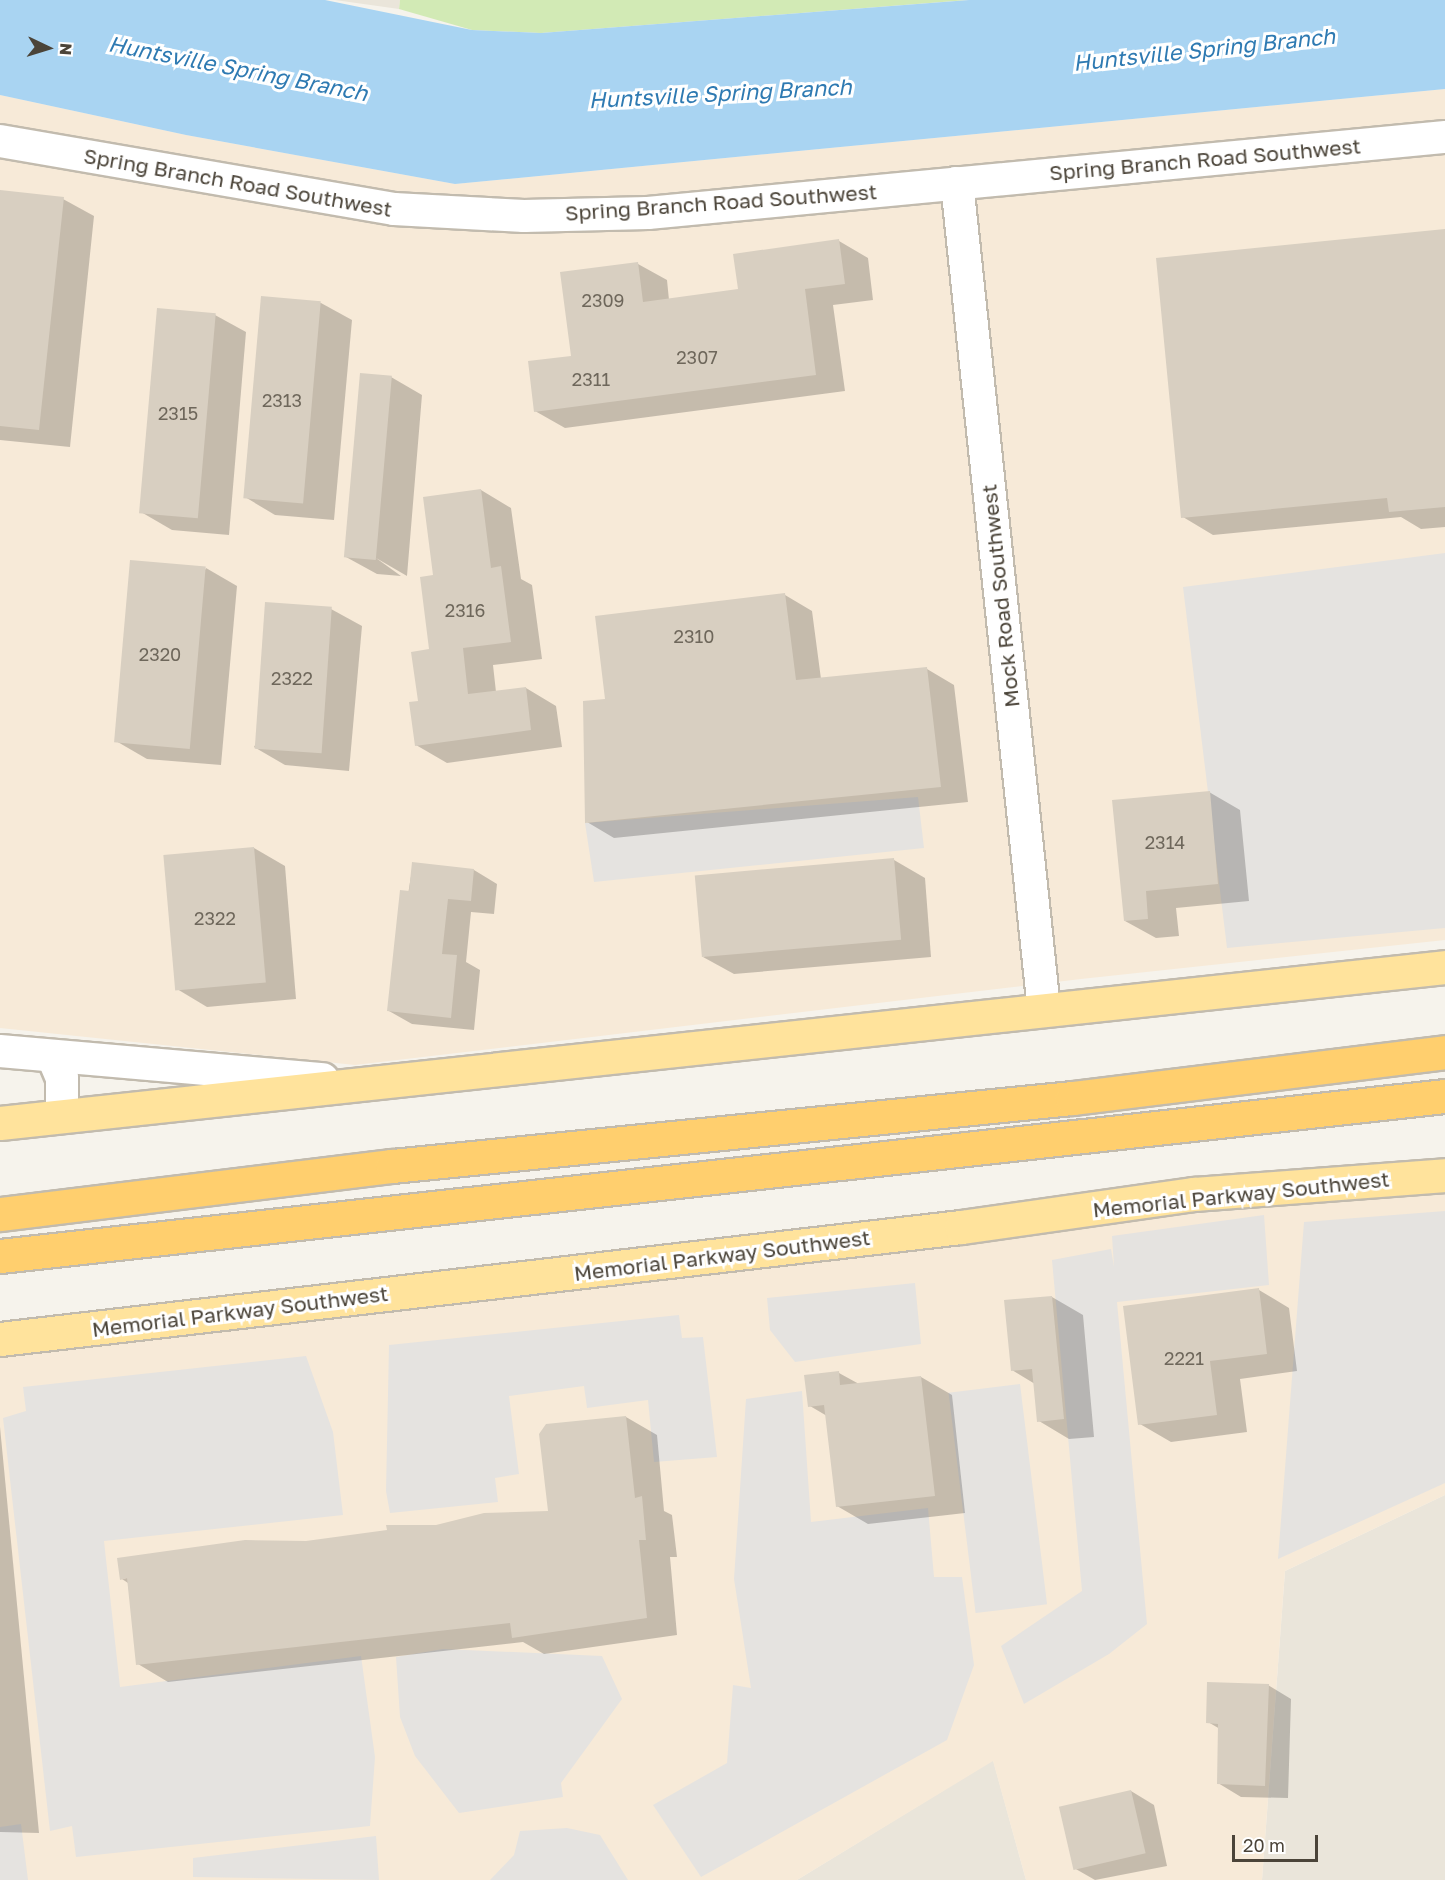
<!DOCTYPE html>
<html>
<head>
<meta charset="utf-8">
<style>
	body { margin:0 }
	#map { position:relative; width:1445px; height:1880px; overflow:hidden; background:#f6f3ec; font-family:"Golos Text",sans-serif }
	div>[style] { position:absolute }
	.residential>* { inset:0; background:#eae5da }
	.commercial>* { inset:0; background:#f7ead8 }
	.green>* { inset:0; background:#d2eab5 }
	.parking>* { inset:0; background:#e5e3e0; transform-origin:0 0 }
	.water>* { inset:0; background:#a9d4f2 }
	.shadow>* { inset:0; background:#0003 }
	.building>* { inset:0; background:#d8cfc1; transform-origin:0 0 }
	.roads { filter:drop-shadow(2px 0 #c2bbae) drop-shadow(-2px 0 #c2bbae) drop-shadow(0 2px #c2bbae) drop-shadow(0 -2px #c2bbae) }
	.minor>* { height:32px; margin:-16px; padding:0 16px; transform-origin:16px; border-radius:16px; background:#fff }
	.primary>* { height:33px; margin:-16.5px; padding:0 16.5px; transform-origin:16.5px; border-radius:16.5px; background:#ffe39c }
	.motorway>* { height:33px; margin:-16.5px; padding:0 16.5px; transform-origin:16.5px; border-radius:16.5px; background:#ffcf6e }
	span { translate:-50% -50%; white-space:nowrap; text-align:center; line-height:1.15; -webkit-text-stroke:6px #fff; paint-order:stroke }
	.number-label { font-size:18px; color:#6e675b }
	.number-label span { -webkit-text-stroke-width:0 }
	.street-label { font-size:21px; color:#4b4439 }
	.water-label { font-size:22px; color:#2e7ab2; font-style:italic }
	.north { position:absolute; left:18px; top:18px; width:60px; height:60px; -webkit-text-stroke:4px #fff; paint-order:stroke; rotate:94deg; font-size:16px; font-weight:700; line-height:24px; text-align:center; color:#4b4439 }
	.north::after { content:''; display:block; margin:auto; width:21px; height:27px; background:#4b4439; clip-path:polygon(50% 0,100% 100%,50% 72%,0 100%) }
	.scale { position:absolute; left:1232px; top:1835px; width:86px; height:27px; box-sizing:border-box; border:3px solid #4b4439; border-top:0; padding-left:8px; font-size:18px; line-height:21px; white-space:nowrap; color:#4b4439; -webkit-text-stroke:4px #fff; paint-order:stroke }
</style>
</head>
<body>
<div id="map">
	<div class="residential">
		<i style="clip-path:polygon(335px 0,400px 0,399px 9px)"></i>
		<i style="clip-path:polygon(1445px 1495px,1445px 1880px,1262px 1880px,1285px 1571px)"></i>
		<i style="clip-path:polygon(993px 1760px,1026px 1880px,797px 1880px)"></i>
	</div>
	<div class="commercial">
		<i style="clip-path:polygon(1445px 89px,1445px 940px,1081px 979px,355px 1065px,0 1028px,0 95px,186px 135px,455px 184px)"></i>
		<i style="clip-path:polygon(1445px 1193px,1445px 1495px,1285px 1571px,1262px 1880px,1026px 1880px,993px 1761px,797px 1880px,0 1880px,0 1352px,1190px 1214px)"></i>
	</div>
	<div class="green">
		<i style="clip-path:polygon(400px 0,968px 0,541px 33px,472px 30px,399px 9px)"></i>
	</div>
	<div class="parking">
		<i style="clip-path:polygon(1445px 553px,1445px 928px,1227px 948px,1183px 587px)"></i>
		<i style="clip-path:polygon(918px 797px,924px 848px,594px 882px,585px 823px)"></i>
		<i style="clip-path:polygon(1445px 1211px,1445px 1483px,1278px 1559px,1304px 1222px)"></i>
		<i style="clip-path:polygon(1264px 1215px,1269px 1285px,1117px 1302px,1147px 1624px,1109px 1654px,1024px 1704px,1001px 1646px,1082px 1591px,1052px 1260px,1111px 1249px,1114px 1267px,1112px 1236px)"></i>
		<i style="clip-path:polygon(915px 1283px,921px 1344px,795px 1362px,770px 1330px,767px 1298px)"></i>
		<i style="clip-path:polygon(679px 1315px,682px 1338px,703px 1337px,717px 1457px,654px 1462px,648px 1400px,587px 1408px,584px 1386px,509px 1396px,519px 1474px,495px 1478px,498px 1502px,390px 1513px,386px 1491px,389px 1345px)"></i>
		<i style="clip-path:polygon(306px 1356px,333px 1432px,343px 1515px,104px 1541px,120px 1687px,361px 1656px,375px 1757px,370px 1826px,76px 1857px,72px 1826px,50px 1831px,3px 1418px,26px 1411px,23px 1387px)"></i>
		<i style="left:1020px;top:1384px;width:222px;height:72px;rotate:83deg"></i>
		<i style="clip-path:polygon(802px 1391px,811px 1522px,928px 1508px,934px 1577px,962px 1577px,974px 1665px,947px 1740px,701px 1877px,653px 1805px,727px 1763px,733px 1685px,751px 1688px,734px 1579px,746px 1399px)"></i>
		<i style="clip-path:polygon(443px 1649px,602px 1656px,622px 1699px,561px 1783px,563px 1797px,459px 1813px,415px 1756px,400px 1717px,396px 1657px)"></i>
		<i style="clip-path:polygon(21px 1824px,28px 1880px,0 1880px,0 1827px)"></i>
		<i style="clip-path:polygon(567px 1828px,600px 1835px,628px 1880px,490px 1880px,514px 1855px,520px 1831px)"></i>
		<i style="clip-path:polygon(376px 1836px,379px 1880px,193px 1877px,193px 1858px)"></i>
	</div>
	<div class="water">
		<i style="clip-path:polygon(0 0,325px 0,472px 30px,541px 33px,969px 0,1445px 0,1445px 89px,455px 184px,186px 135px,0 95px)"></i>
	</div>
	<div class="shadow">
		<i style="clip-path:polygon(0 192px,63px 199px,94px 216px,70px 447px,0 440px)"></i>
		<i style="clip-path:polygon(1445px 231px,1445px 527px,1421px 529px,1401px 517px,1213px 535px,1183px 517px)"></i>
		<i style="clip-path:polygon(839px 241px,868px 258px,873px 300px,833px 305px,845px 391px,565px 428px,535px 411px,638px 264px,667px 280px,669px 300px,739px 291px)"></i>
		<i style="clip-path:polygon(262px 297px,321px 303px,352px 320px,334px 520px,275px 515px,245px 497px)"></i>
		<i style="clip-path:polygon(215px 315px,246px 332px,229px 535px,172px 530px,141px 512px)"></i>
		<i style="clip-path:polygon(391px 377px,422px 395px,407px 576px,376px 558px,401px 576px,377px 574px,346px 557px)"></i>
		<i style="clip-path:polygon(481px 490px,511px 508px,521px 579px,532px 585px,542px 659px,493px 665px,496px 692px,526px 688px,556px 706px,562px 747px,447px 763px,416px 745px,419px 702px,431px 651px,434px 577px)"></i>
		<i style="clip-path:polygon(206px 568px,237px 586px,221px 765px,147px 759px,116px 741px)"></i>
		<i style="clip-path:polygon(785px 595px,812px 611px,821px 679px,927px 669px,954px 685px,968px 802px,614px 838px,587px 822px,607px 700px)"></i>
		<i style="clip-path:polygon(331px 609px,362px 626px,349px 771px,285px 765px,254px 747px)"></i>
		<i style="clip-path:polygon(1209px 792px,1240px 810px,1249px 901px,1176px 908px,1179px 936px,1156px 938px,1125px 921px)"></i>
		<i style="clip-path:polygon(254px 848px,285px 866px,296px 999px,207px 1007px,177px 989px)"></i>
		<i style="clip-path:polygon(894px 860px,925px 878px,931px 957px,734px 974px,703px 957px)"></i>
		<i style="clip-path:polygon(413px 864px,474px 870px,497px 884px,494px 914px,471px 912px,466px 962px,480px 970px,474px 1030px,412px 1024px,389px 1011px)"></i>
		<i style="clip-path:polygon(1259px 1290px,1289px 1308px,1297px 1371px,1240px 1379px,1247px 1432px,1171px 1442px,1140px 1424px)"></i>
		<i style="clip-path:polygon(1052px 1297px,1083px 1315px,1094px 1437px,1069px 1439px,1039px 1421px,1035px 1384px,1012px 1370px)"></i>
		<i style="clip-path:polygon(839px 1373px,859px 1384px,921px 1377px,952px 1395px,965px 1513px,868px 1524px,837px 1506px,827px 1416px,810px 1406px)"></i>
		<i style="clip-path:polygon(626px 1417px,657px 1435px,664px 1511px,672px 1515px,677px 1557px,670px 1557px,677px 1635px,544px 1654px,523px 1642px,168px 1682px,138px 1664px,128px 1583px,122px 1579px,306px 1543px,549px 1512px,547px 1425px)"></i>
		<i style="clip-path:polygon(0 1427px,39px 1833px,0 1832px)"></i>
		<i style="clip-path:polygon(1268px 1685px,1291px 1699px,1288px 1798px,1241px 1797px,1218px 1783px,1220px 1729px,1208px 1722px)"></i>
		<i style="clip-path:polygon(1131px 1791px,1154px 1805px,1167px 1866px,1095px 1880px,1074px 1868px)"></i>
	</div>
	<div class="building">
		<i style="clip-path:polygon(0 190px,64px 197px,39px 430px,0 426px)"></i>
		<i style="clip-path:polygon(1445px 229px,1445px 507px,1389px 512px,1387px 498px,1181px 518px,1156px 258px)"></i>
		<i style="clip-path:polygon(839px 239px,845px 284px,805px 289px,816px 375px,534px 412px,528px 361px,571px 356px,560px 272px,638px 262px,643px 302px,738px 289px,733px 254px)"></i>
		<i style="left:261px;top:296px;width:60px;height:203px;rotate:5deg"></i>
		<i style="left:157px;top:308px;width:59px;height:206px;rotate:5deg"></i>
		<i style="left:360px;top:373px;width:32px;height:185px;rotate:5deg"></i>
		<i style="clip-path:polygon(481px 489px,491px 568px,501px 566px,511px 642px,463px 648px,468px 694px,526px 687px,531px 730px,415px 746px,409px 702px,418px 701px,411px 652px,429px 649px,420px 577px,433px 575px,423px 497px)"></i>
		<i style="left:130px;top:560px;width:76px;height:183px;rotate:5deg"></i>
		<i style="clip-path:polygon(785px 593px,796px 680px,927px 667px,941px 787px,585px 823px,583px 701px,605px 699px,595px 616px)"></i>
		<i style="left:265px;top:602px;width:67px;height:147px;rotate:4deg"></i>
		<i style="clip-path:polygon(1210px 791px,1218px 884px,1146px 891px,1148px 919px,1124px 921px,1112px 800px)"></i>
		<i style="left:254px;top:847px;width:136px;height:91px;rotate:85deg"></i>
		<i style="left:894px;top:858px;width:82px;height:200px;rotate:85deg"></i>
		<i style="clip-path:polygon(412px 862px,474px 869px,471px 901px,448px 899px,442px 954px,457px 955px,451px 1018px,387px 1011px,400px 890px,409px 891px)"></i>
		<i style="clip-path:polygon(1259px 1288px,1267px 1354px,1210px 1361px,1217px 1415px,1138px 1425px,1123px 1306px)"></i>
		<i style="clip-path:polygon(1052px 1296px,1064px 1419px,1037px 1422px,1032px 1369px,1011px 1371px,1004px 1300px)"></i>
		<i style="clip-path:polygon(839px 1371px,840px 1385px,921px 1376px,935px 1496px,836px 1507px,824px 1405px,808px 1407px,804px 1375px)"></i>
		<i style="clip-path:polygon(626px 1416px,635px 1498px,642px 1496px,646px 1540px,639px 1540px,647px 1618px,512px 1638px,510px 1623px,136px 1665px,127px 1578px,120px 1580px,117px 1558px,245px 1540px,306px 1541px,387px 1530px,386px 1525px,436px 1525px,484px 1513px,548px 1511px,539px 1434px,546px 1424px)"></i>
		<i style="clip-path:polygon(1207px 1682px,1269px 1684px,1265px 1786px,1217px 1784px,1218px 1724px,1206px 1723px)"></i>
		<i style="left:1131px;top:1790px;width:65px;height:74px;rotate:77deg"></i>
	</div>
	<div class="roads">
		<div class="minor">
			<i style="left:0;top:141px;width:400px;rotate:9.8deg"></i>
			<i style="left:394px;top:209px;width:130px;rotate:3.1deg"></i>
			<i style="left:524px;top:216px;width:124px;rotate:-1.4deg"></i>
			<i style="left:648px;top:213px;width:801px;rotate:-5.45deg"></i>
			<i style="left:957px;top:183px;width:831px;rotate:83.99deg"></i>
			<i style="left:0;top:1051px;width:324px;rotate:5deg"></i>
			<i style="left:53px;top:1057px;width:23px;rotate:67deg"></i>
			<i style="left:62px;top:1078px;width:37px;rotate:90deg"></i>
		</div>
		<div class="primary">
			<i style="left:0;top:1123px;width:1453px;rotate:-6.16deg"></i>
			<i style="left:0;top:1339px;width:968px;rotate:-6.65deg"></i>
			<i style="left:961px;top:1227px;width:235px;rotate:-8.1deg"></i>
			<i style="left:1194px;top:1194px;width:252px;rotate:-4.3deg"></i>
		</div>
		<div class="motorway">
			<i style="left:0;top:1214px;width:395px;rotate:-7deg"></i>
			<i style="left:392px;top:1166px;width:683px;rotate:-5.71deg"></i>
			<i style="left:1072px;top:1098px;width:376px;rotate:-7deg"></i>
			<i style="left:0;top:1256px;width:1454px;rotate:-6.32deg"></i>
		</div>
	</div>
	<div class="number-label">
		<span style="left:603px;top:300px">2309</span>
		<span style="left:697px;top:357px">2307</span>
		<span style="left:591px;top:379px">2311</span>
		<span style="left:282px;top:400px">2313</span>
		<span style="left:178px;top:413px">2315</span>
		<span style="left:465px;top:610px">2316</span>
		<span style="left:694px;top:636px">2310</span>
		<span style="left:160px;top:654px">2320</span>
		<span style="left:292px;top:678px">2322</span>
		<span style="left:1165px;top:842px">2314</span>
		<span style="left:215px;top:918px">2322</span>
		<span style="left:1184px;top:1358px">2221</span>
	</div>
	<div class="street-label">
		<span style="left:1205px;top:159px;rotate:-5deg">Spring Branch Road Southwest</span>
		<span style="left:238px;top:182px;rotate:10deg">Spring Branch Road Southwest</span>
		<span style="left:721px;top:202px;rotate:-4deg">Spring Branch Road Southwest</span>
		<span style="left:1000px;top:596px;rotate:-96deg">Mock Road Southwest</span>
		<span style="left:1241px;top:1194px;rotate:-6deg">Memorial Parkway Southwest</span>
		<span style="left:722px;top:1255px;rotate:-7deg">Memorial Parkway Southwest</span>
		<span style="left:240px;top:1311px;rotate:-7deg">Memorial Parkway Southwest</span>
	</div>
	<div class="water-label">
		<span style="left:1204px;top:49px;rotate:-6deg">Huntsville Spring Branch</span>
		<span style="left:238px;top:68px;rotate:11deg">Huntsville Spring Branch</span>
		<span style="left:720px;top:93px;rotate:-3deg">Huntsville Spring Branch</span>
	</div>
	<div class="north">N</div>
	<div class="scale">20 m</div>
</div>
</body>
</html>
